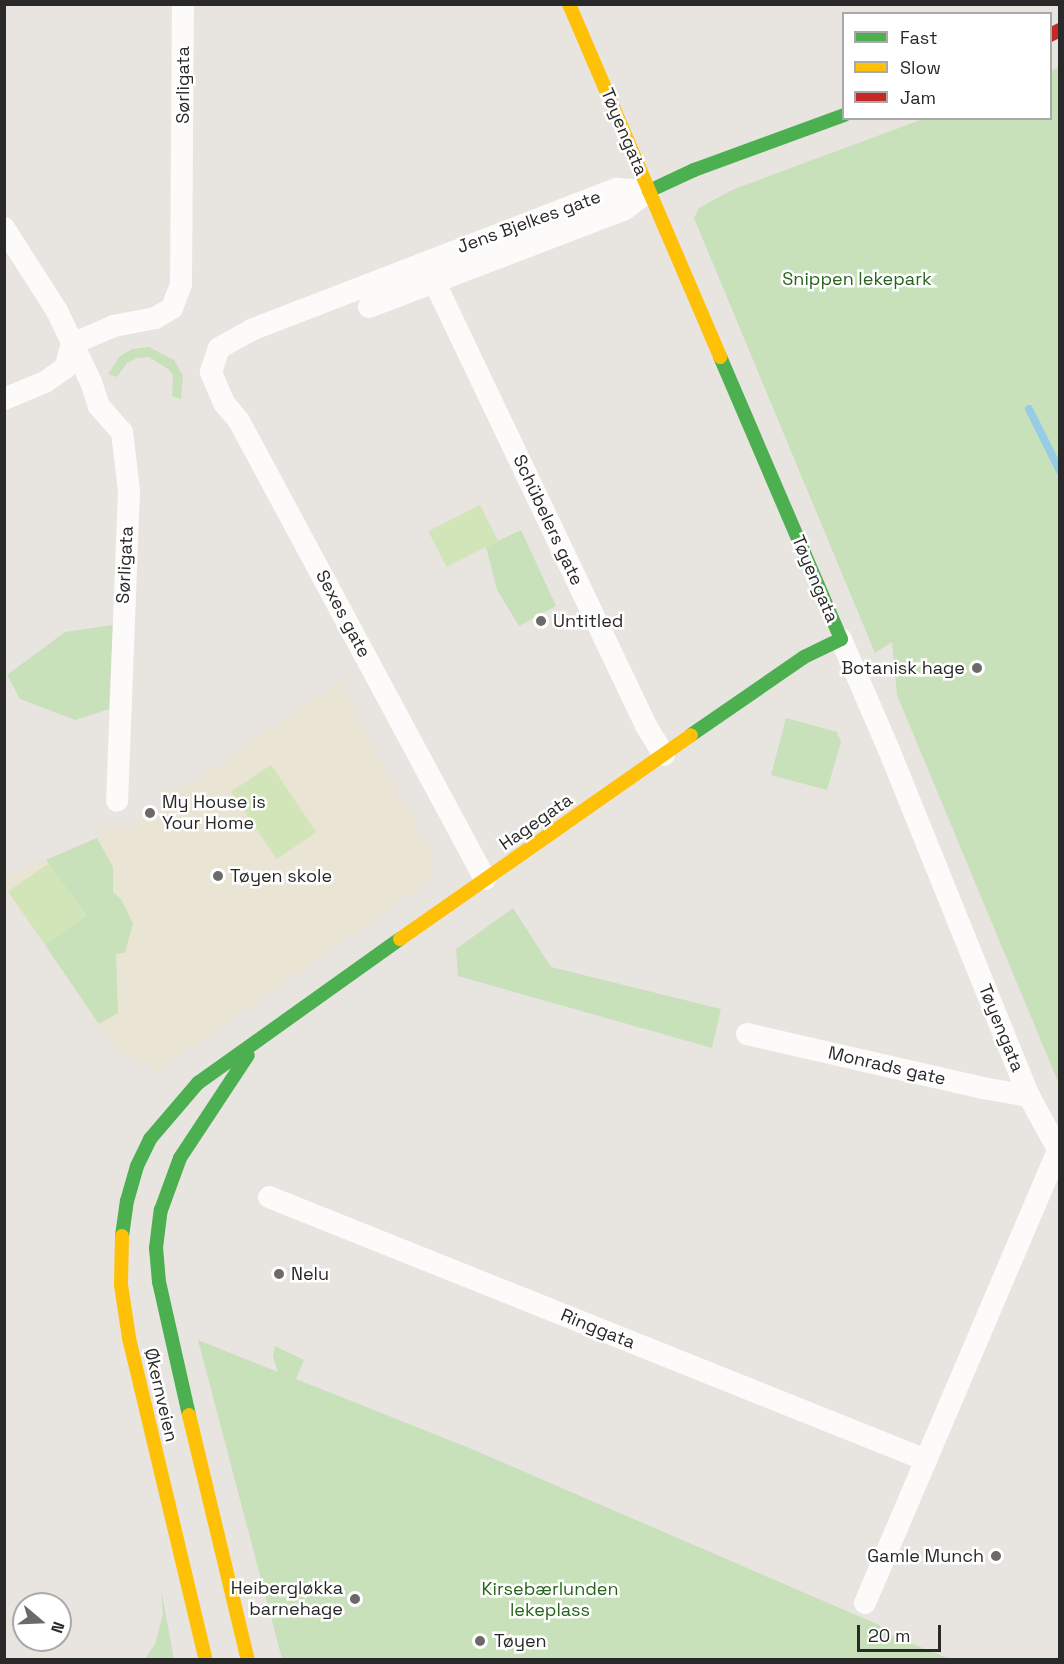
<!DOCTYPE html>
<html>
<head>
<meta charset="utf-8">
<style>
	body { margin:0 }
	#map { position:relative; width:1064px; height:1664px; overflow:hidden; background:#e8e4e0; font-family:"Space Grotesk",sans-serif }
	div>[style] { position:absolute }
	.education>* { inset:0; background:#eae4d5 }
	.green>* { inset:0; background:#c8e1ba }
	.pitch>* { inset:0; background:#d1e5b8; transform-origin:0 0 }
	.stream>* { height:8px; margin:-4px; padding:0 4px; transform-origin:4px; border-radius:4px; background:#96cce6 }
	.street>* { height:22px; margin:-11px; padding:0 11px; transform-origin:11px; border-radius:11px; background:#fcfbfa }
	.fast>* { height:14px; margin:-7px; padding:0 7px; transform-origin:7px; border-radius:7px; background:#4caf50 }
	.slow>* { height:14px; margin:-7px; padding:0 7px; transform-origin:7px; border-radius:7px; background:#ffc107 }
	.jam>* { height:14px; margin:-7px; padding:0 7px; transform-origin:7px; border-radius:7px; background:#c62828 }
	.dots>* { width:16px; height:16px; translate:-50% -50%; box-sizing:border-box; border:3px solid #fff; border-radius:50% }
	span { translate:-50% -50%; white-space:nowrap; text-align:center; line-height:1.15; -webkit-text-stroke:5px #fff; paint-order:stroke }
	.street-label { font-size:18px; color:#292929 }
	.park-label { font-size:18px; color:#27631d }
	.poi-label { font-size:18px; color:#292929 }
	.left { translate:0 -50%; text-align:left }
	.right { translate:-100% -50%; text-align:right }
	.frame { position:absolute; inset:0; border:6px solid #292929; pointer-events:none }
	.legend { position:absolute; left:842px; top:12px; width:210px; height:108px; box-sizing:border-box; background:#fff; border:2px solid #a9a9a9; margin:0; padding:8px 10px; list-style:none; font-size:18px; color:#292929 }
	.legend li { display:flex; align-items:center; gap:12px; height:30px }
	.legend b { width:30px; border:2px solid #a9a9a9 }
	.north { position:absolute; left:12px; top:1592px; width:60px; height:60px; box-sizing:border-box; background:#fff; border:2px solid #a9a9a9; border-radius:50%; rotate:109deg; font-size:16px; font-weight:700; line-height:24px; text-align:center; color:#292929 }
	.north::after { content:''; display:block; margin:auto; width:21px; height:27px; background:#6c6a69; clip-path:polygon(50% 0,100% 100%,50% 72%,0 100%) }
	.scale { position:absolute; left:857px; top:1625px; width:84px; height:27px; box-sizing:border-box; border:3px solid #292929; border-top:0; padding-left:8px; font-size:18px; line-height:21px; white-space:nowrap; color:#292929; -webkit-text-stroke:4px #fff; paint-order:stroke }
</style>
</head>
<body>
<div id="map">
	<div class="education">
		<i style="clip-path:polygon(340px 681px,353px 705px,351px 706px,435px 860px,428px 878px,430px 880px,157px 1072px,120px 1051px,108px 1040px,5px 887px,5px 877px,99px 837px,100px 824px,131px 827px,165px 803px,165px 790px,175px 790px,179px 784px,184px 789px)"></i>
	</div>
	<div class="green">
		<i style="clip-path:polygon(1059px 67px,1060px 67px,1059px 1084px,897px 695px,892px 642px,875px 653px,694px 218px,699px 208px,732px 190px,923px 119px,1050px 118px,1051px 71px)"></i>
		<i style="clip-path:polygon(149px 347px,174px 360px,183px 376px,181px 399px,172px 396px,173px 375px,168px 369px,149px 357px,137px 358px,127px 363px,117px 377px,108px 374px,120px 356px,132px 349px)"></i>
		<i style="clip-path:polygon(521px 530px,556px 606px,519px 626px,497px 590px,486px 547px)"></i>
		<i style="clip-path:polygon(113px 625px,109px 709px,75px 720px,20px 699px,7px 675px,65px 632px)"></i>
		<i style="clip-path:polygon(786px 718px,837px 732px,841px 742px,827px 790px,771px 775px)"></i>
		<i style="clip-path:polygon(97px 838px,113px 867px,113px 892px,121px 899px,133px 923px,125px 953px,116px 954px,118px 1013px,99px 1024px,45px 945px,86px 915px,46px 860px)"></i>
		<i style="clip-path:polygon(513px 908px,551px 967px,721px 1009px,712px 1048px,458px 976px,456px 949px)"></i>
		<i style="clip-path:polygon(198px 1340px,278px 1372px,273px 1357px,275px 1346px,304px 1360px,296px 1379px,474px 1450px,879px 1625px,893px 1636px,950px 1659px,282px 1659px)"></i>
		<i style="clip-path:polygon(161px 1589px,174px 1659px,145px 1659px,155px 1644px,163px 1614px)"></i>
	</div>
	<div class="pitch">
		<i style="left:480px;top:505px;width:40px;height:58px;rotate:63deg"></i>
		<i style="left:271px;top:765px;width:81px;height:48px;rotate:56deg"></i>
		<i style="left:49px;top:863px;width:65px;height:50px;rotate:55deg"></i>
	</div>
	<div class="stream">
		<i style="left:1029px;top:409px;width:69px;rotate:63.4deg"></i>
	</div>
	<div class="street">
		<i style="left:4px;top:228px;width:98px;rotate:57.4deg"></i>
		<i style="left:57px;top:311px;width:79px;rotate:64.4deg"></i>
		<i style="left:91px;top:382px;width:25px;rotate:72deg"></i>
		<i style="left:99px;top:406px;width:35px;rotate:49deg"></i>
		<i style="left:122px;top:432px;width:59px;rotate:83.2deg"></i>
		<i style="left:129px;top:491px;width:310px;rotate:92.2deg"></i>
		<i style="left:435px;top:283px;width:491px;rotate:64.5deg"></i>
		<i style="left:646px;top:726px;width:34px;rotate:58deg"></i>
		<i style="left:369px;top:307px;width:274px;rotate:-20.9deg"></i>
		<i style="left:625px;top:209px;width:30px;rotate:-37deg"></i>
		<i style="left:4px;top:399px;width:44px;rotate:-22.5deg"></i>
		<i style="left:45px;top:382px;width:24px;rotate:-35deg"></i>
		<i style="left:65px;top:368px;width:25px;rotate:-74deg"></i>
		<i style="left:72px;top:344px;width:46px;rotate:-23.2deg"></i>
		<i style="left:114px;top:326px;width:42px;rotate:-11deg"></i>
		<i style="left:155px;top:318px;width:20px;rotate:-30deg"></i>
		<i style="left:172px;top:308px;width:26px;rotate:-69deg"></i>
		<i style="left:181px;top:284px;width:280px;rotate:-89.6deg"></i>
		<i style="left:841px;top:639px;width:121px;rotate:66.6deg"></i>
		<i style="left:889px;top:750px;width:373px;rotate:68deg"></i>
		<i style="left:1029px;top:1096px;width:65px;rotate:61.5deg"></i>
		<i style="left:485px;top:879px;width:520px;rotate:-118.24deg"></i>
		<i style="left:239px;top:421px;width:23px;rotate:-130deg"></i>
		<i style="left:224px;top:403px;width:34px;rotate:-113deg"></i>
		<i style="left:211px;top:372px;width:25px;rotate:-72deg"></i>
		<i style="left:219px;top:348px;width:37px;rotate:-29deg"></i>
		<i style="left:251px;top:330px;width:392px;rotate:-21.1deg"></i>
		<i style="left:617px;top:189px;width:32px;rotate:4deg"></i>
		<i style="left:747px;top:1034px;width:242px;rotate:12.9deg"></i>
		<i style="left:983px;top:1088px;width:47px;rotate:9.9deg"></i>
		<i style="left:269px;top:1197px;width:708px;rotate:21.82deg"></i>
		<i style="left:865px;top:1603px;width:490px;rotate:-66.9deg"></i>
	</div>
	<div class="fast">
		<i style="left:649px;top:191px;width:50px;rotate:-25deg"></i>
		<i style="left:694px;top:170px;width:160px;rotate:-20.1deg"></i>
		<i style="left:691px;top:735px;width:137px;rotate:-34.6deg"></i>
		<i style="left:804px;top:657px;width:41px;rotate:-25.9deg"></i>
		<i style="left:841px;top:639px;width:307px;rotate:-113.2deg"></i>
		<i style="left:122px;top:1236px;width:35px;rotate:-82deg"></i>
		<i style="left:127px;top:1201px;width:36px;rotate:-74deg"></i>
		<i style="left:137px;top:1166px;width:30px;rotate:-64deg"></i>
		<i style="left:150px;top:1139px;width:74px;rotate:-49.4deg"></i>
		<i style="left:198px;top:1083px;width:248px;rotate:-35.5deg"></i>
		<i style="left:189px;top:1415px;width:136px;rotate:-102.7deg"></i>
		<i style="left:159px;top:1282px;width:34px;rotate:-95deg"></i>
		<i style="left:156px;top:1248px;width:38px;rotate:-83deg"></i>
		<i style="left:161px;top:1210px;width:55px;rotate:-69.9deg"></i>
		<i style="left:180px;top:1158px;width:123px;rotate:-56.6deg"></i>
	</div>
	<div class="slow">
		<i style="left:569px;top:4px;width:384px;rotate:66.8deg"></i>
		<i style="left:400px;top:939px;width:355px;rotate:-35deg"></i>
		<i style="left:122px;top:1236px;width:49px;rotate:91.2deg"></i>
		<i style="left:121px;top:1285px;width:54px;rotate:81.4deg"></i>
		<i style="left:129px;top:1338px;width:331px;rotate:76.6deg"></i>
		<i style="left:189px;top:1415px;width:252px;rotate:76.5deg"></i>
	</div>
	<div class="jam">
		<i style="left:1050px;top:35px;width:11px;rotate:-27deg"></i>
	</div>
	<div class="dots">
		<i style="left:541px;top:621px;background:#6c6a69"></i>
		<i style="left:977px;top:668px;background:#6c6a69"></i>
		<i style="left:150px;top:813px;background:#6c6a69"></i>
		<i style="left:218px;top:876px;background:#6c6a69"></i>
		<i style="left:279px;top:1274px;background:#6c6a69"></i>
		<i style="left:996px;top:1556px;background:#6c6a69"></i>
		<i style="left:355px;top:1599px;background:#6c6a69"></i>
		<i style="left:480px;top:1641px;background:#6c6a69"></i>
	</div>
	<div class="street-label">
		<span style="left:183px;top:85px;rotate:-90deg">Sørligata</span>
		<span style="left:624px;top:132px;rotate:67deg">Tøyengata</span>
		<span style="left:529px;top:222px;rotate:-20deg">Jens Bjelkes gate</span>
		<span style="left:548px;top:520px;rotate:65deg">Schübelers gate</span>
		<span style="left:125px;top:565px;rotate:-87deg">Sørligata</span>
		<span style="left:815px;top:579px;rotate:67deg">Tøyengata</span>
		<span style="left:343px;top:614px;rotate:62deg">Sexes gate</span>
		<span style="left:536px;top:822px;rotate:-35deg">Hagegata</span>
		<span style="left:1001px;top:1028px;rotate:68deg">Tøyengata</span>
		<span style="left:887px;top:1066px;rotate:13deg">Monrads gate</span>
		<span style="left:598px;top:1329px;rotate:22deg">Ringgata</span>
		<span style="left:161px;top:1395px;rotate:77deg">Økernveien</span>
	</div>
	<div class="park-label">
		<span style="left:857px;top:279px">Snippen lekepark</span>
		<span style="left:550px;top:1600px">Kirsebærlunden<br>lekeplass</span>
	</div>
	<div class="poi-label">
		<span class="left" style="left:553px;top:621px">Untitled</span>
		<span class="right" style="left:965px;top:668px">Botanisk hage</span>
		<span class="left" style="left:162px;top:813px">My House is<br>Your Home</span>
		<span class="left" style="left:230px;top:876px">Tøyen skole</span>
		<span class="left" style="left:291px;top:1274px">Nelu</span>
		<span class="right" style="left:984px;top:1556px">Gamle Munch</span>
		<span class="right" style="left:343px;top:1599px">Heibergløkka<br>barnehage</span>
		<span class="left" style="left:494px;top:1641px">Tøyen</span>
	</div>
	<div class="frame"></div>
	<ul class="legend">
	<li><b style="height:8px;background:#4caf50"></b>Fast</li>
	<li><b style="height:8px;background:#ffc107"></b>Slow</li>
	<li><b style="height:8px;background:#c62828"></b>Jam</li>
	</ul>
	<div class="north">N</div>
	<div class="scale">20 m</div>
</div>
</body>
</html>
